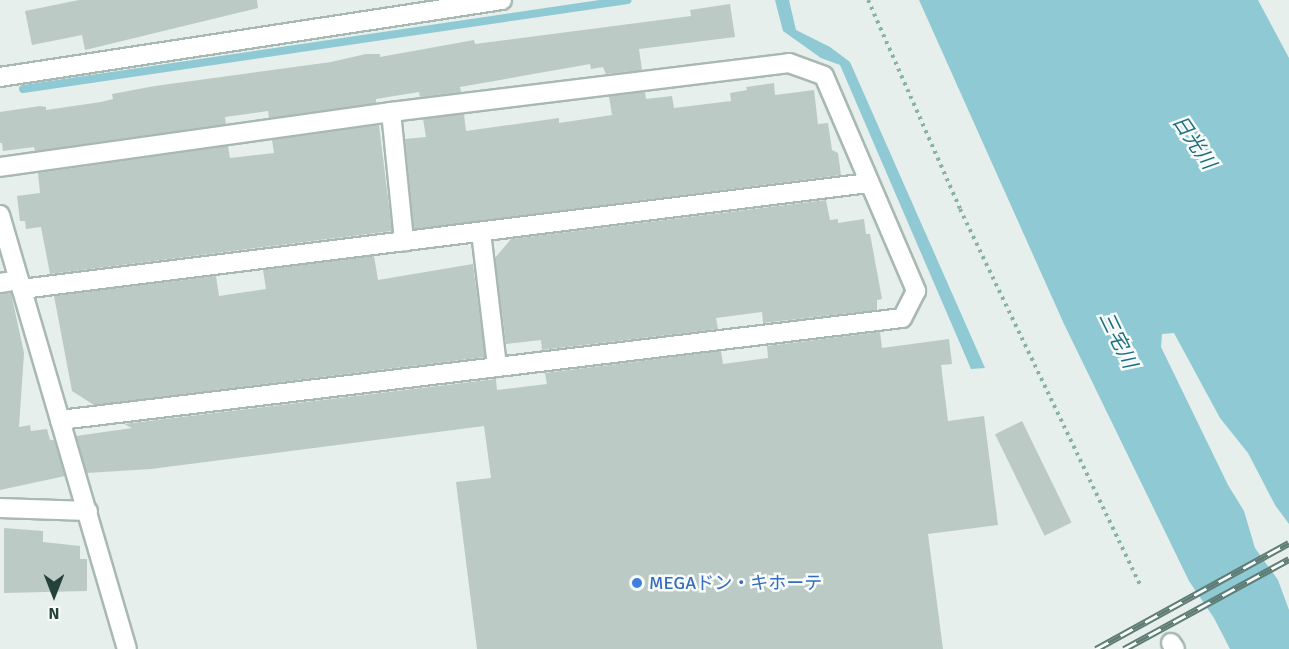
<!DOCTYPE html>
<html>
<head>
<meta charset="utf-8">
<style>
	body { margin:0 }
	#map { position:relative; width:1289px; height:649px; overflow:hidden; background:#e6efeb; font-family:Signika,"Noto Sans JP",sans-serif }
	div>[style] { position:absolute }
	.water>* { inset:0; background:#8ec9d4 }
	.stream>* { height:8px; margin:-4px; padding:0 4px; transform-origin:4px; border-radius:4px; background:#8ec9d4 }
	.building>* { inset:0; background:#bbcac4; transform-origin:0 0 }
	.path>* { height:4px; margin-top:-2px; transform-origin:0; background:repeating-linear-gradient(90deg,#86b3a5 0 3px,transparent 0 7.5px) }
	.roads { filter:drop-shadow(2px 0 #a8b8b2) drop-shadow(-2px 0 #a8b8b2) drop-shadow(0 2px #a8b8b2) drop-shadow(0 -2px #a8b8b2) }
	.minor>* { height:18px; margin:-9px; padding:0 9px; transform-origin:9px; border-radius:9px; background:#fff }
	.rail>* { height:7px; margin-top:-3.5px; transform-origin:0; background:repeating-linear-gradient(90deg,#f7fbf9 0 14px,#5f7d75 0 28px); box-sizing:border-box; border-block:2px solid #5f7d75 }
	.dots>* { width:16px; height:16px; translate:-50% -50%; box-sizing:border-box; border:3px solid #f7fbf9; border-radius:50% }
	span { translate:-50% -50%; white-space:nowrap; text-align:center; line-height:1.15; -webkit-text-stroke:5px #f7fbf9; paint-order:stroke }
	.shop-label { font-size:18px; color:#366cbe }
	.left { translate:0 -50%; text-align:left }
	.water-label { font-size:20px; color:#1c6f80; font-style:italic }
	.north { position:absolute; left:24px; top:565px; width:60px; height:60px; -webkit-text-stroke:4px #f7fbf9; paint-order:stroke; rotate:180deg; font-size:16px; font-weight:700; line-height:24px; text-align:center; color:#24423a }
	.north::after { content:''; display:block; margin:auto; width:21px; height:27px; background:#24423a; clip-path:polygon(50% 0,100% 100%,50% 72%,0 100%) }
</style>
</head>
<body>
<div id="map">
	<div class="water">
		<i style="clip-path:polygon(775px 0,789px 0,796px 30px,830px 47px,850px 62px,985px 368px,971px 369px,840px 65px,821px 58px,783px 31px)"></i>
		<i style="clip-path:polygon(919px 0,1258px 0,1289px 58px,1289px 524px,1275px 505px,1248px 453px,1220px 418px,1174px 333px,1162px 334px,1161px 347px,1228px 485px,1244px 511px,1255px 548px,1278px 580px,1289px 610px,1289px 649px,1230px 649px,1214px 618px,1189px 581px,1064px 324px)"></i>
	</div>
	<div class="stream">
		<i style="left:23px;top:89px;width:611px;rotate:-8.38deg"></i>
	</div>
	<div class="building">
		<i style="clip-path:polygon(79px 0,257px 0,258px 8px,85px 50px,82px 35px,32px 45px,25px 11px)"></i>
		<i style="clip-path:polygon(730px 4px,735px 37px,639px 49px,642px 70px,606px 74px,603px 67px,591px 69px,590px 64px,460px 87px,461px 92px,420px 97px,419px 92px,376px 99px,376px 103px,269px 118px,268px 111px,225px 117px,226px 124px,35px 151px,34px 147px,3px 151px,2px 143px,0 143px,0 112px,40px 106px,46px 107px,46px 110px,101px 102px,113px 99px,112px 94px,155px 86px,331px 62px,366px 54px,380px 54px,380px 57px,474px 40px,475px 44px,691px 16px,690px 10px)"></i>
		<i style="clip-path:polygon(774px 83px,775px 95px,814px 90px,818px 124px,828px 123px,832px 150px,838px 153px,841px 175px,414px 229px,405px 139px,426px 137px,423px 119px,464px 114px,466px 131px,559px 118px,559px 123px,612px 115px,609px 96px,645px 92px,646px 99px,672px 96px,674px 108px,731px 101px,730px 93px,747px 90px,746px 87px)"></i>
		<i style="clip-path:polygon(379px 125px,392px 231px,50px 274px,41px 227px,26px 229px,25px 221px,20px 221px,17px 196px,40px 193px,38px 173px,228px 146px,230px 158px,274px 153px,272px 140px)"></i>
		<i style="clip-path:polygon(826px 200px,830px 220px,838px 219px,838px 223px,864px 219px,866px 234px,870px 234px,882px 299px,877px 300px,877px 310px,763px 323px,762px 312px,716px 318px,718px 329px,542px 350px,541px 340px,506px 344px,495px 258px,511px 239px)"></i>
		<i style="clip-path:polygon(374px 256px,378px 280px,473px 264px,485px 357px,94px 405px,72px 391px,54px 296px,216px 276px,219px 296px,266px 289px,263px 270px)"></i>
		<i style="clip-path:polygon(11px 293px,24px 353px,19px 427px,30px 425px,31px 431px,47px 429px,50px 440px,54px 440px,65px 476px,0 490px,0 294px)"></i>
		<i style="clip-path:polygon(880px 332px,882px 348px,949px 339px,952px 364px,941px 365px,948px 421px,984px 416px,998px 525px,928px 534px,943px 649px,477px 649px,456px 482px,491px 478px,484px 426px,151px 469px,87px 473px,76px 436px,132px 428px,124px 424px,496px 379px,497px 390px,547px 384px,545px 373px,721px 351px,723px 364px,768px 358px,767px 346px)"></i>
		<i style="left:1022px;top:421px;width:113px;height:30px;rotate:64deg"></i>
		<i style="clip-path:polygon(4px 528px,43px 531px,43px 542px,80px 546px,80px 559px,87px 559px,87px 591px,4px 593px)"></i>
	</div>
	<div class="path">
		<i style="left:868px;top:0;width:228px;rotate:66.2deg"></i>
		<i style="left:960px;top:209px;width:419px;rotate:64.4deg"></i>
	</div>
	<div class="roads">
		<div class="minor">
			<i style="left:0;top:77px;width:508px;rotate:-8.72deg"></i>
			<i style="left:391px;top:112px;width:130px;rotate:84.2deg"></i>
			<i style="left:0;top:167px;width:395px;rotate:-8deg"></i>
			<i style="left:391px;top:112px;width:401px;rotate:-7deg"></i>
			<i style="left:789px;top:63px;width:37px;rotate:20deg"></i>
			<i style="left:824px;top:76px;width:234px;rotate:66.8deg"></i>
			<i style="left:916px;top:291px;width:30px;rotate:117deg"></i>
			<i style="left:902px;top:318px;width:848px;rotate:173.09deg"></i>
			<i style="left:0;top:215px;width:452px;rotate:73.7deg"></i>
			<i style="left:481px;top:232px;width:136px;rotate:83.2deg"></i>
			<i style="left:0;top:283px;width:19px;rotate:-9deg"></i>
			<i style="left:22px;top:289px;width:853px;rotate:-7.14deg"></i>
			<i style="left:0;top:508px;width:88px;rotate:2deg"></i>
			<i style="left:1171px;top:643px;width:7px;rotate:56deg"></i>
		</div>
	</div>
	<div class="rail">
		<i style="left:1096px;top:649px;width:220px;rotate:-28.8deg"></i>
		<i style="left:1124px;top:649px;width:188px;rotate:-28.6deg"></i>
	</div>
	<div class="dots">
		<i style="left:637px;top:583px;background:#3f7fe0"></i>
	</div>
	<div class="shop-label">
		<span class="left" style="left:649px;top:583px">MEGAドン・キホーテ</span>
	</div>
	<div class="water-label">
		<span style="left:1194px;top:142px;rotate:56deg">日光川</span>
		<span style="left:1118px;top:340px;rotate:64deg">三宅川</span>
	</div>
	<div class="north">N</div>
</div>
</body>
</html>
